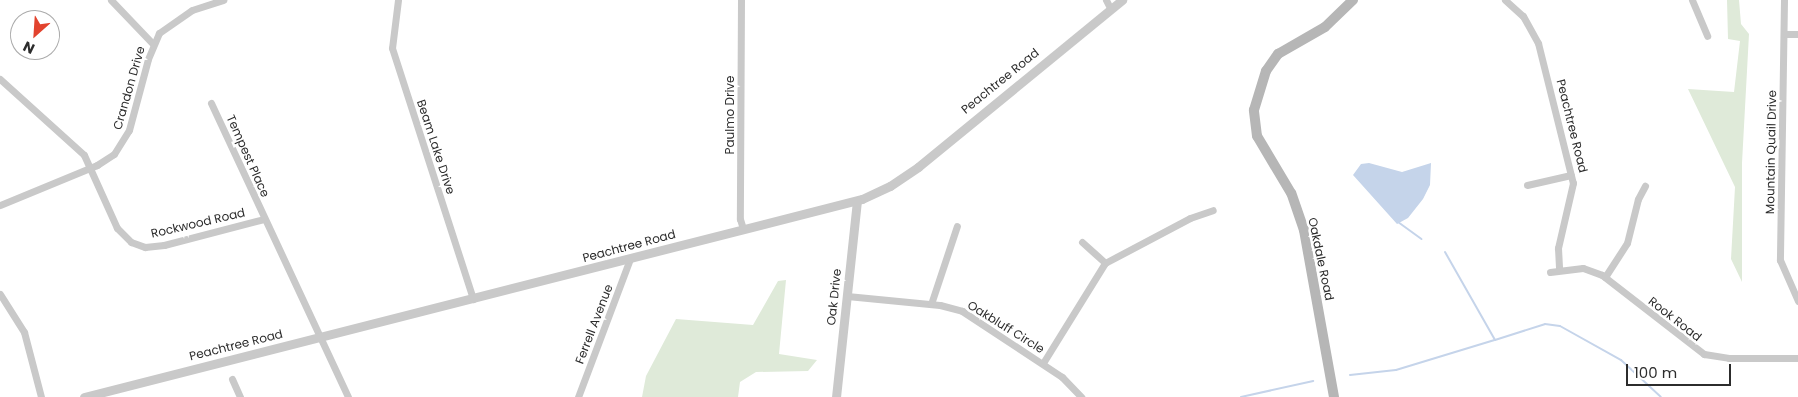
<!DOCTYPE html>
<html>
<head>
<meta charset="utf-8">
<style>
	body { margin:0 }
	#map { position:relative; width:1798px; height:397px; overflow:hidden; background:#fff; font-family:Poppins,sans-serif }
	div>[style] { position:absolute }
	.green>* { inset:0; background:#dfead9 }
	.water>* { inset:0; background:#c5d4ea }
	.stream>* { height:2px; margin:-1px; padding:0 1px; transform-origin:1px; border-radius:1px; background:#c5d4ea }
	.minor>* { height:7px; margin:-3.5px; padding:0 3.5px; transform-origin:3.5px; border-radius:3.5px; background:#c9c9c9 }
	.tertiary>* { height:9px; margin:-4.5px; padding:0 4.5px; transform-origin:4.5px; border-radius:4.5px; background:#c9c9c9 }
	.secondary>* { height:10px; margin:-5px; padding:0 5px; transform-origin:5px; border-radius:5px; background:#b6b6b6 }
	span { translate:-50% -50%; white-space:nowrap; text-align:center; line-height:1.15; -webkit-text-stroke:5px #fff; paint-order:stroke }
	.street-label { font-size:12px; color:#2c2c2c }
	.north { position:absolute; left:10px; top:10px; width:50px; height:50px; box-sizing:border-box; background:#fff; border:1px solid #ababab; border-radius:50%; rotate:206deg; font-size:14px; font-weight:700; line-height:20px; text-align:center; color:#2c2c2c }
	.north::after { content:''; display:block; margin:auto; width:18px; height:22px; background:#e2432e; clip-path:polygon(50% 0,100% 100%,50% 72%,0 100%) }
	.scale { position:absolute; left:1626px; top:364px; width:105px; height:22px; box-sizing:border-box; border:2px solid #2c2c2c; border-top:0; padding-left:6px; font-size:15px; line-height:18px; white-space:nowrap; color:#2c2c2c; -webkit-text-stroke:4px #fff; paint-order:stroke }
</style>
</head>
<body>
<div id="map">
	<div class="green">
		<i style="clip-path:polygon(1727px 0,1739px 0,1741px 24px,1749px 34px,1742px 163px,1742px 282px,1731px 259px,1735px 187px,1688px 89px,1734px 92px,1740px 41px,1728px 39px)"></i>
		<i style="clip-path:polygon(786px 280px,779px 354px,817px 360px,808px 371px,756px 372px,740px 382px,738px 397px,642px 397px,646px 376px,676px 319px,753px 325px,778px 281px)"></i>
	</div>
	<div class="water">
		<i style="clip-path:polygon(1369px 163px,1402px 172px,1431px 163px,1430px 185px,1423px 199px,1408px 218px,1397px 224px,1353px 175px,1361px 164px)"></i>
	</div>
	<div class="stream">
		<i style="left:1398px;top:222px;width:29px;rotate:36deg"></i>
		<i style="left:1445px;top:252px;width:101px;rotate:60.4deg"></i>
		<i style="left:1495px;top:340px;width:52px;rotate:-17.7deg"></i>
		<i style="left:1545px;top:324px;width:15px;rotate:8deg"></i>
		<i style="left:1560px;top:326px;width:70px;rotate:29.1deg"></i>
		<i style="left:1621px;top:360px;width:54px;rotate:42.8deg"></i>
		<i style="left:1350px;top:375px;width:46px;rotate:-6.2deg"></i>
		<i style="left:1396px;top:370px;width:103px;rotate:-16.9deg"></i>
		<i style="left:1241px;top:397px;width:74px;rotate:-12.5deg"></i>
	</div>
	<div class="minor">
		<i style="left:111px;top:0;width:61px;rotate:46.3deg"></i>
		<i style="left:398px;top:0;width:48px;rotate:97.1deg"></i>
		<i style="left:392px;top:48px;width:264px;rotate:72.1deg"></i>
		<i style="left:741px;top:0;width:219px;rotate:90.3deg"></i>
		<i style="left:740px;top:219px;width:10px;rotate:73deg"></i>
		<i style="left:1106px;top:0;width:9px;rotate:63deg"></i>
		<i style="left:1505px;top:0;width:24px;rotate:42deg"></i>
		<i style="left:1523px;top:16px;width:31px;rotate:61deg"></i>
		<i style="left:1538px;top:43px;width:144px;rotate:76deg"></i>
		<i style="left:1573px;top:183px;width:67px;rotate:103deg"></i>
		<i style="left:1558px;top:248px;width:21px;rotate:87deg"></i>
		<i style="left:1692px;top:0;width:39px;rotate:67deg"></i>
		<i style="left:1784px;top:0;width:260px;rotate:90.9deg"></i>
		<i style="left:1780px;top:260px;width:45px;rotate:66.3deg"></i>
		<i style="left:1784px;top:34px;width:14px"></i>
		<i style="left:0;top:79px;width:113px;rotate:42.1deg"></i>
		<i style="left:84px;top:155px;width:80px;rotate:65.7deg"></i>
		<i style="left:117px;top:228px;width:20px;rotate:45deg"></i>
		<i style="left:131px;top:242px;width:15px;rotate:20deg"></i>
		<i style="left:145px;top:247px;width:19px;rotate:-6deg"></i>
		<i style="left:164px;top:245px;width:103px;rotate:-14.6deg"></i>
		<i style="left:211px;top:103px;width:324px;rotate:65deg"></i>
		<i style="left:1527px;top:185px;width:45px;rotate:-12.8deg"></i>
		<i style="left:0;top:205px;width:105px;rotate:-22.4deg"></i>
		<i style="left:97px;top:165px;width:20px;rotate:-33deg"></i>
		<i style="left:114px;top:154px;width:28px;rotate:-58deg"></i>
		<i style="left:129px;top:130px;width:73px;rotate:-75deg"></i>
		<i style="left:148px;top:59px;width:28px;rotate:-67deg"></i>
		<i style="left:159px;top:33px;width:40px;rotate:-34.9deg"></i>
		<i style="left:192px;top:10px;width:33px;rotate:-18deg"></i>
		<i style="left:1082px;top:242px;width:31px;rotate:42deg"></i>
		<i style="left:1550px;top:272px;width:33px;rotate:-7deg"></i>
		<i style="left:1583px;top:268px;width:20px;rotate:20deg"></i>
		<i style="left:1602px;top:275px;width:129px;rotate:37.8deg"></i>
		<i style="left:1704px;top:354px;width:25px;rotate:9deg"></i>
		<i style="left:1729px;top:358px;width:69px"></i>
		<i style="left:1605px;top:277px;width:40px;rotate:-57.1deg"></i>
		<i style="left:1627px;top:243px;width:45px;rotate:-76deg"></i>
		<i style="left:1638px;top:199px;width:15px;rotate:-62deg"></i>
		<i style="left:0;top:294px;width:45px;rotate:57.7deg"></i>
		<i style="left:24px;top:332px;width:67px;rotate:75.3deg"></i>
		<i style="left:847px;top:296px;width:93px;rotate:5.5deg"></i>
		<i style="left:940px;top:305px;width:23px;rotate:15deg"></i>
		<i style="left:962px;top:311px;width:120px;rotate:33.4deg"></i>
		<i style="left:1062px;top:377px;width:28px;rotate:46deg"></i>
		<i style="left:931px;top:304px;width:82px;rotate:-71.6deg"></i>
		<i style="left:1043px;top:363px;width:118px;rotate:-58.2deg"></i>
		<i style="left:1105px;top:263px;width:96px;rotate:-27.9deg"></i>
		<i style="left:1190px;top:218px;width:24px;rotate:-19deg"></i>
		<i style="left:232px;top:379px;width:20px;rotate:66deg"></i>
		<i style="left:578px;top:397px;width:147px;rotate:-69.4deg"></i>
	</div>
	<div class="tertiary">
		<i style="left:84px;top:397px;width:803px;rotate:-14.28deg"></i>
		<i style="left:862px;top:199px;width:31px;rotate:-25deg"></i>
		<i style="left:890px;top:186px;width:34px;rotate:-34deg"></i>
		<i style="left:918px;top:167px;width:264px;rotate:-39.3deg"></i>
		<i style="left:836px;top:397px;width:197px;rotate:-83.9deg"></i>
	</div>
	<div class="secondary">
		<i style="left:1334px;top:397px;width:170px;rotate:-100.2deg"></i>
		<i style="left:1304px;top:230px;width:39px;rotate:-109deg"></i>
		<i style="left:1291px;top:193px;width:66px;rotate:-120.8deg"></i>
		<i style="left:1257px;top:136px;width:26px;rotate:-97deg"></i>
		<i style="left:1254px;top:110px;width:41px;rotate:-72.9deg"></i>
		<i style="left:1266px;top:71px;width:21px;rotate:-55deg"></i>
		<i style="left:1278px;top:54px;width:54px;rotate:-29.9deg"></i>
		<i style="left:1325px;top:27px;width:39px;rotate:-44deg"></i>
	</div>
	<div class="street-label">
		<span style="left:1000px;top:81px;rotate:-39deg">Peachtree Road</span>
		<span style="left:129px;top:88px;rotate:-74deg">Crandon Drive</span>
		<span style="left:730px;top:115px;rotate:-90deg">Paulmo Drive</span>
		<span style="left:1572px;top:126px;rotate:76deg">Peachtree Road</span>
		<span style="left:436px;top:147px;rotate:72deg">Beam Lake Drive</span>
		<span style="left:1771px;top:152px;rotate:-89deg">Mountain Quail Drive</span>
		<span style="left:248px;top:156px;rotate:66deg">Tempest Place</span>
		<span style="left:198px;top:223px;rotate:-13deg">Rockwood Road</span>
		<span style="left:629px;top:246px;rotate:-15deg">Peachtree Road</span>
		<span style="left:1321px;top:259px;rotate:78deg">Oakdale Road</span>
		<span style="left:834px;top:297px;rotate:-84deg">Oak Drive</span>
		<span style="left:1675px;top:319px;rotate:38deg">Rook Road</span>
		<span style="left:594px;top:324px;rotate:-69deg">Ferrell Avenue</span>
		<span style="left:1006px;top:327px;rotate:32deg">Oakbluff Circle</span>
		<span style="left:236px;top:345px;rotate:-14deg">Peachtree Road</span>
	</div>
	<div class="north">N</div>
	<div class="scale">100 m</div>
</div>
</body>
</html>
